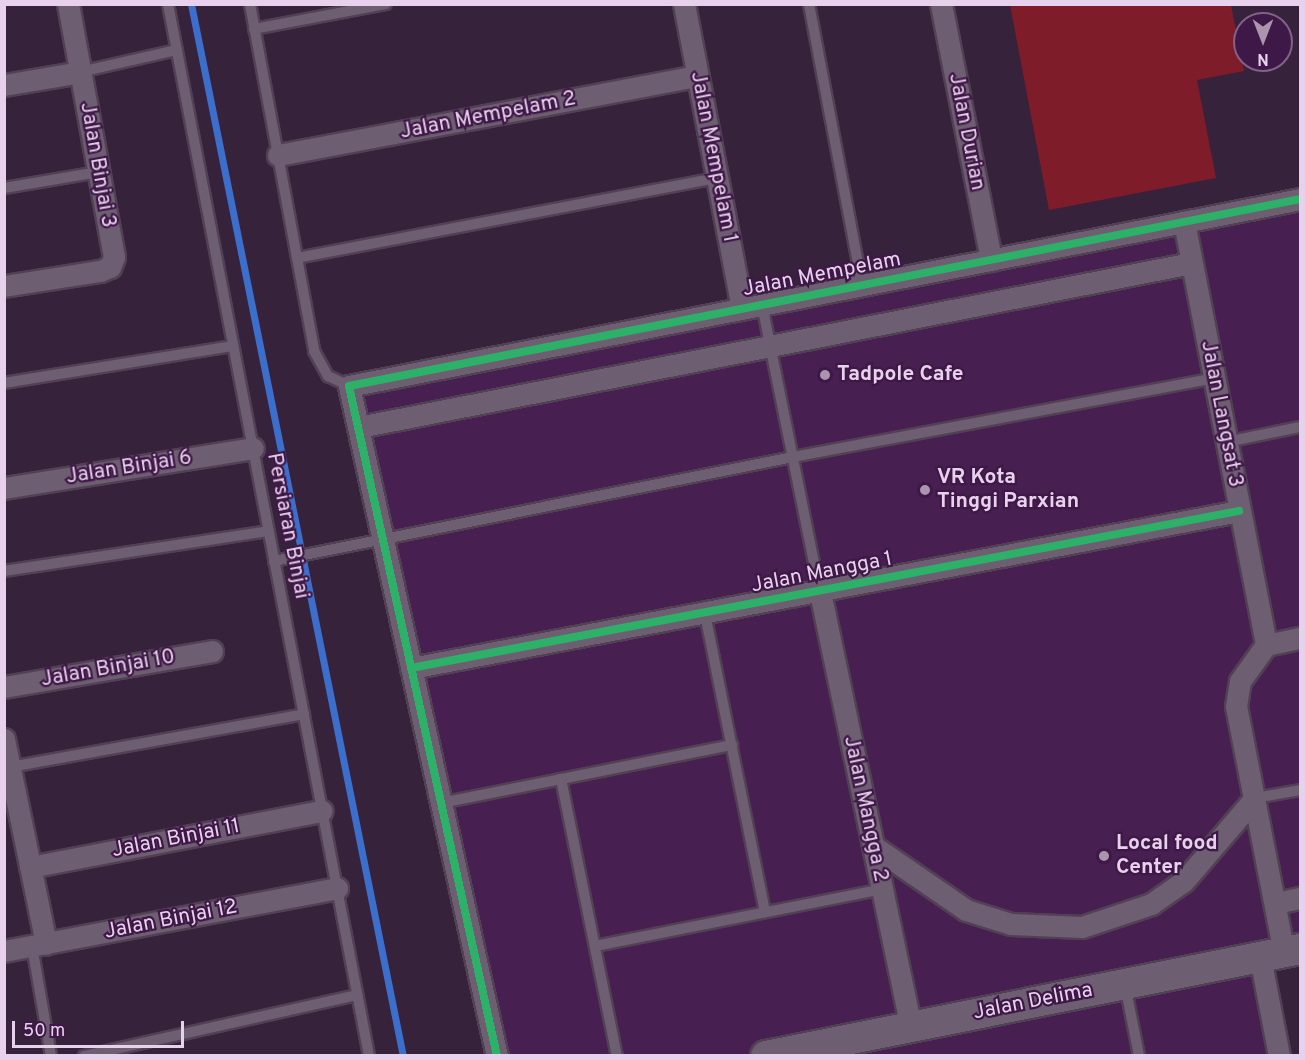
<!DOCTYPE html>
<html>
<head>
<meta charset="utf-8">
<style>
	body { margin:0 }
	#map { position:relative; width:1305px; height:1060px; overflow:hidden; background:#37223c; font-family:Overpass,sans-serif }
	div>[style] { position:absolute }
	.built>* { inset:0; background:#471f50 }
	.green>* { inset:0; background:#7f1c2a }
	.stream>* { height:7px; margin:-3.5px; padding:0 3.5px; transform-origin:3.5px; border-radius:3.5px; background:#3c6ecb }
	.roads { filter:drop-shadow(2px 0 #524055) drop-shadow(-2px 0 #524055) drop-shadow(0 2px #524055) drop-shadow(0 -2px #524055) }
	.lane>* { height:10px; margin:-5px; padding:0 5px; transform-origin:5px; border-radius:5px; background:#6e5e72 }
	.street>* { height:21px; margin:-10.5px; padding:0 10.5px; transform-origin:10.5px; border-radius:10.5px; background:#6e5e72 }
	.secondary>* { height:30px; margin:-15px; padding:0 15px; transform-origin:15px; border-radius:15px; background:#6e5e72 }
	.cycleway>* { height:8px; margin:-4px; padding:0 4px; transform-origin:4px; border-radius:4px; background:#2db169 }
	.dots>* { width:16px; height:16px; translate:-50% -50%; box-sizing:border-box; border:3px solid #3e1846; border-radius:50% }
	span { translate:-50% -50%; white-space:nowrap; text-align:center; line-height:1.15; -webkit-text-stroke:4.5px #3e1846; paint-order:stroke }
	.street-label { font-size:21px; color:#e8d1ec }
	.poi-label { font-size:21px; color:#e8d1ec; font-weight:700 }
	.left { translate:0 -50%; text-align:left }
	.frame { position:absolute; inset:0; border:6px solid #e8d1ec; pointer-events:none }
	.north { position:absolute; left:1233px; top:12px; width:60px; height:60px; box-sizing:border-box; background:#3e1846; border:2px solid #826288; border-radius:50%; rotate:180deg; font-size:16px; font-weight:700; line-height:24px; text-align:center; color:#e8d1ec }
	.north::after { content:''; display:block; margin:auto; width:21px; height:27px; background:#aa94ae; clip-path:polygon(50% 0,100% 100%,50% 72%,0 100%) }
	.scale { position:absolute; left:12px; top:1021px; width:172px; height:27px; box-sizing:border-box; border:3px solid #e8d1ec; border-top:0; padding-left:8px; font-size:18px; line-height:21px; white-space:nowrap; color:#e8d1ec; -webkit-text-stroke:4px #3e1846; paint-order:stroke }
</style>
</head>
<body>
<div id="map">
	<div class="built">
		<i style="clip-path:polygon(1300px 190px,1300px 963px,1271px 969px,1287px 1055px,486px 1055px,346px 377px)"></i>
	</div>
	<div class="green">
		<i style="clip-path:polygon(1010px 5px,1231px 5px,1244px 71px,1197px 80px,1216px 178px,1049px 210px)"></i>
	</div>
	<div class="stream">
		<i style="left:191px;top:4px;width:1073px;rotate:78.61deg"></i>
	</div>
	<div class="roads">
		<div class="lane">
			<i style="left:168px;top:4px;width:1071px;rotate:79.18deg"></i>
			<i style="left:250px;top:4px;width:353px;rotate:79.5deg"></i>
			<i style="left:314px;top:351px;width:29px;rotate:61deg"></i>
			<i style="left:328px;top:376px;width:23px;rotate:25deg"></i>
			<i style="left:809px;top:4px;width:286px;rotate:79.3deg"></i>
			<i style="left:254px;top:29px;width:134px;rotate:-10.7deg"></i>
			<i style="left:80px;top:72px;width:99px;rotate:-12.8deg"></i>
			<i style="left:4px;top:188px;width:96px;rotate:-9.6deg"></i>
			<i style="left:297px;top:258px;width:428px;rotate:-10.8deg"></i>
			<i style="left:762px;top:305px;width:293px;rotate:78.6deg"></i>
			<i style="left:4px;top:383px;width:232px;rotate:-9.2deg"></i>
			<i style="left:1226px;top:442px;width:76px;rotate:-11.5deg"></i>
			<i style="left:274px;top:561px;width:529px;rotate:-11.33deg"></i>
			<i style="left:793px;top:457px;width:428px;rotate:-10.6deg"></i>
			<i style="left:4px;top:571px;width:267px;rotate:-8.6deg"></i>
			<i style="left:705px;top:614px;width:304px;rotate:78.6deg"></i>
			<i style="left:10px;top:767px;width:299px;rotate:-10.2deg"></i>
			<i style="left:561px;top:779px;width:283px;rotate:78.6deg"></i>
			<i style="left:1255px;top:798px;width:46px;rotate:-10.1deg"></i>
			<i style="left:441px;top:803px;width:297px;rotate:-11.3deg"></i>
			<i style="left:32px;top:946px;width:112px;rotate:80.2deg"></i>
			<i style="left:595px;top:946px;width:293px;rotate:-11.2deg"></i>
			<i style="left:1125px;top:985px;width:72px;rotate:78.8deg"></i>
			<i style="left:84px;top:1056px;width:280px;rotate:-12.6deg"></i>
		</div>
		<div class="street">
			<i style="left:684px;top:4px;width:310px;rotate:79.2deg"></i>
			<i style="left:941px;top:4px;width:261px;rotate:78.9deg"></i>
			<i style="left:4px;top:85px;width:77px;rotate:-9.7deg"></i>
			<i style="left:278px;top:155px;width:426px;rotate:-10.7deg"></i>
			<i style="left:1184px;top:222px;width:431px;rotate:79deg"></i>
			<i style="left:1266px;top:645px;width:44px;rotate:125.8deg"></i>
			<i style="left:1240px;top:681px;width:25px;rotate:99deg"></i>
			<i style="left:1236px;top:706px;width:251px;rotate:79deg"></i>
			<i style="left:4px;top:286px;width:97px;rotate:-8.9deg"></i>
			<i style="left:100px;top:271px;width:11px;rotate:-22deg"></i>
			<i style="left:110px;top:267px;width:11px;rotate:-68deg"></i>
			<i style="left:114px;top:257px;width:257px;rotate:-100.3deg"></i>
			<i style="left:359px;top:427px;width:848px;rotate:-11.15deg"></i>
			<i style="left:4px;top:488px;width:252px;rotate:-9.1deg"></i>
			<i style="left:820px;top:592px;width:444px;rotate:78.2deg"></i>
			<i style="left:1266px;top:645px;width:35px;rotate:-12deg"></i>
			<i style="left:411px;top:668px;width:843px;rotate:-10.74deg"></i>
			<i style="left:4px;top:687px;width:211px;rotate:-9.8deg"></i>
			<i style="left:4px;top:739px;width:209px;rotate:78.4deg"></i>
			<i style="left:873px;top:846px;width:113px;rotate:34.5deg"></i>
			<i style="left:966px;top:910px;width:47px;rotate:17.3deg"></i>
			<i style="left:1011px;top:924px;width:71px;rotate:2.4deg"></i>
			<i style="left:1082px;top:927px;width:73px;rotate:-18.4deg"></i>
			<i style="left:1151px;top:904px;width:40px;rotate:-34.9deg"></i>
			<i style="left:1184px;top:881px;width:109px;rotate:-49.5deg"></i>
			<i style="left:30px;top:867px;width:297px;rotate:-10.9deg"></i>
			<i style="left:1276px;top:903px;width:25px;rotate:-12deg"></i>
			<i style="left:4px;top:951px;width:339px;rotate:-10.7deg"></i>
			<i style="left:1260px;top:957px;width:101px;rotate:79.1deg"></i>
			<i style="left:497px;top:1056px;width:686px;rotate:-102.46deg"></i>
			<i style="left:349px;top:386px;width:969px;rotate:-11.12deg"></i>
		</div>
		<div class="secondary">
			<i style="left:766px;top:1056px;width:545px;rotate:-11.33deg"></i>
		</div>
	</div>
	<div class="cycleway">
		<i style="left:411px;top:668px;width:843px;rotate:-10.74deg"></i>
		<i style="left:497px;top:1056px;width:686px;rotate:-102.46deg"></i>
		<i style="left:349px;top:386px;width:969px;rotate:-11.12deg"></i>
	</div>
	<div class="dots">
		<i style="left:825px;top:375px;background:#aa94ae"></i>
		<i style="left:925px;top:490px;background:#aa94ae"></i>
		<i style="left:1104px;top:856px;background:#aa94ae"></i>
	</div>
	<div class="street-label">
		<span style="left:488px;top:116px;rotate:-11deg">Jalan Mempelam 2</span>
		<span style="left:966px;top:132px;rotate:79deg">Jalan Durian</span>
		<span style="left:713px;top:157px;rotate:79deg">Jalan Mempelam 1</span>
		<span style="left:97px;top:165px;rotate:80deg">Jalan Binjai 3</span>
		<span style="left:822px;top:275px;rotate:-11deg">Jalan Mempelam</span>
		<span style="left:1221px;top:414px;rotate:79deg">Jalan Langsat 3</span>
		<span style="left:129px;top:468px;rotate:-9deg">Jalan Binjai 6</span>
		<span style="left:287px;top:526px;rotate:79deg">Persiaran Binjai</span>
		<span style="left:822px;top:573px;rotate:-11deg">Jalan Mangga 1</span>
		<span style="left:108px;top:669px;rotate:-10deg">Jalan Binjai 10</span>
		<span style="left:865px;top:809px;rotate:78deg">Jalan Mangga 2</span>
		<span style="left:176px;top:839px;rotate:-11deg">Jalan Binjai 11</span>
		<span style="left:171px;top:920px;rotate:-11deg">Jalan Binjai 12</span>
		<span style="left:1033px;top:1002px;rotate:-11deg">Jalan Delima</span>
	</div>
	<div class="poi-label">
		<span class="left" style="left:837px;top:375px">Tadpole Cafe</span>
		<span class="left" style="left:937px;top:490px">VR Kota<br>Tinggi Parxian</span>
		<span class="left" style="left:1116px;top:856px">Local food<br>Center</span>
	</div>
	<div class="frame"></div>
	<div class="north">N</div>
	<div class="scale">50 m</div>
</div>
</body>
</html>
